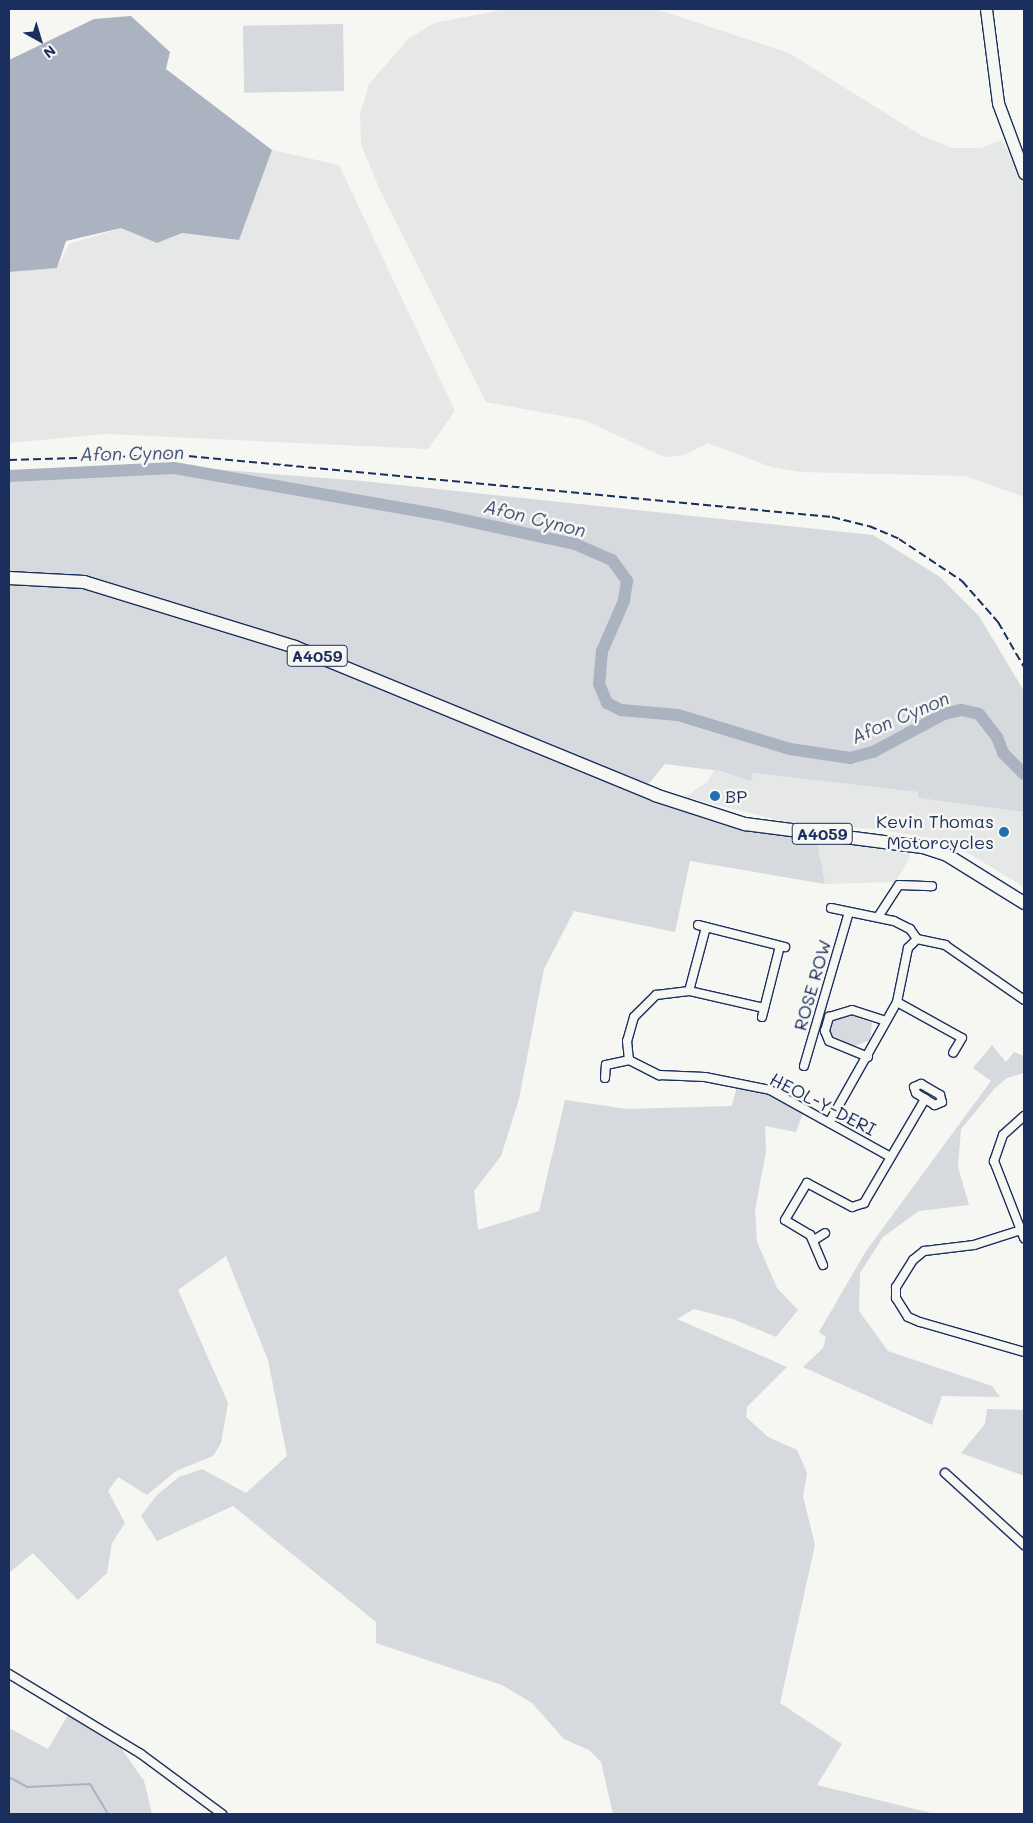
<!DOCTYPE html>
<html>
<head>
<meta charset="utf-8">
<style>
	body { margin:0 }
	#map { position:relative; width:1033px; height:1823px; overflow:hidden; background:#f6f6f2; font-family:Mali,sans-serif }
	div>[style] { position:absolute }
	.built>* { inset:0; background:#e6e7e7 }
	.green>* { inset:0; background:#d6d9dd; transform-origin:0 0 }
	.water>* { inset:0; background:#abb2c0 }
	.stream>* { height:2px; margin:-1px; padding:0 1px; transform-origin:1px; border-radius:1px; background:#abb2c0 }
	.river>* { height:12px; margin:-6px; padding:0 6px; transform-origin:6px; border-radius:6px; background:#abb2c0 }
	.roads { filter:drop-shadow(1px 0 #1b2f5e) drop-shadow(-1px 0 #1b2f5e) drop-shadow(0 1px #1b2f5e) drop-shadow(0 -1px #1b2f5e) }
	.minor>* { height:8px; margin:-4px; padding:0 4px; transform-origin:4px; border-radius:4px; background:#f6f6f2 }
	.secondary>* { height:11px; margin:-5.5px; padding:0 5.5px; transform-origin:5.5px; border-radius:5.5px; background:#f6f6f2 }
	.primary>* { height:12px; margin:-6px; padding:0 6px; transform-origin:6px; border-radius:6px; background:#f6f6f2 }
	.rail>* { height:2px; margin-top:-1px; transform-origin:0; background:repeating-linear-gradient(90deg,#1b2f5e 0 8px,transparent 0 12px) }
	.dots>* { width:14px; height:14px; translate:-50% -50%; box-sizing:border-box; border:2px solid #f6f6f2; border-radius:50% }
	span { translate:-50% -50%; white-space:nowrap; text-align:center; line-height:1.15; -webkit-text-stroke:5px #f6f6f2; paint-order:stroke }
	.shield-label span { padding:1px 4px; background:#f6f6f2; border:1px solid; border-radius:4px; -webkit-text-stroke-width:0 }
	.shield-label { font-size:16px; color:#1b2f5e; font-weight:700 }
	.poi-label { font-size:18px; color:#1b2f5e }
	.left { translate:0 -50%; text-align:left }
	.right { translate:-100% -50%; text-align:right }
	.street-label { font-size:18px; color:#1b2f5e }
	.water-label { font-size:19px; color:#46567b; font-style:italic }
	.frame { position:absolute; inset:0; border:10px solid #1b2f5e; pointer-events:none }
	.north { position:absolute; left:15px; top:15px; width:50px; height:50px; -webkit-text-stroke:4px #f6f6f2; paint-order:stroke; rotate:141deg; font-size:14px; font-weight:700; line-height:20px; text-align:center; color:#1b2f5e }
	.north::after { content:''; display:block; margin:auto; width:18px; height:22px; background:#1b2f5e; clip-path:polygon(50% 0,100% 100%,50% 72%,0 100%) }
</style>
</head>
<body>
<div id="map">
	<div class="built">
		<i style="clip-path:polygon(507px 9px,656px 9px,789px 53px,922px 136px,952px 148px,981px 148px,1002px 140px,1024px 183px,1024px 497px,965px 476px,801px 472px,771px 467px,708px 443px,685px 455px,664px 457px,584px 420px,486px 402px,380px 190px,361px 145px,360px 115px,369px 84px,408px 39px,434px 23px)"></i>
		<i style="clip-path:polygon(272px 150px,339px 165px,455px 411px,428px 449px,106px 434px,9px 443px,9px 272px,57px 268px,69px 244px,121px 228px,157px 243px,182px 233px,239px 240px)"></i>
		<i style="clip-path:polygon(714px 770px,751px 780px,753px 773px,918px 792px,918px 798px,1024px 812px,1024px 887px,963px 850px,929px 838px,877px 829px,798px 825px,685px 797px,708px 781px)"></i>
		<i style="clip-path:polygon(817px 843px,853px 844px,910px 854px,909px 859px,895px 882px,825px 884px)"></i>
	</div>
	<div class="green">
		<i style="left:343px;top:24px;width:67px;height:100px;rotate:89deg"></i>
		<i style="clip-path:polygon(174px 466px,362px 481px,873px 535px,940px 577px,979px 616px,1024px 691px,1024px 812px,918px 798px,918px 792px,753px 773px,751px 781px,720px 771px,665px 764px,640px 794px,746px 830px,817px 841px,825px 884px,690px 861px,675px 932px,574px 911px,544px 969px,519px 1099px,501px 1156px,474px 1191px,478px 1230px,539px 1211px,565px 1100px,627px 1109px,732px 1106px,737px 1086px,768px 1094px,803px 1113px,796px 1132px,765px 1126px,766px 1152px,755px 1210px,757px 1242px,777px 1288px,798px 1310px,776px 1337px,733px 1319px,694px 1309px,677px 1319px,787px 1367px,747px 1407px,746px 1417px,768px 1437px,797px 1450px,807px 1473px,803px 1496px,815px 1545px,780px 1703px,842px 1744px,817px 1785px,935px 1814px,975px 1814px,613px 1814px,601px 1762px,589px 1750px,564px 1739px,532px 1703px,502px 1685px,376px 1643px,376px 1622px,233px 1506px,157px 1541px,141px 1516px,157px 1495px,179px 1477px,202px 1469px,246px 1493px,287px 1456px,268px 1360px,226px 1256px,178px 1290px,228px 1403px,221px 1443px,213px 1456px,176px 1471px,147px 1495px,118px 1477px,108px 1491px,125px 1523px,112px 1543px,107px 1573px,78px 1600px,33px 1553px,9px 1573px,9px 473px)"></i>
		<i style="clip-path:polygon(848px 1013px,872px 1023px,870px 1040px,854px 1046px,830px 1035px,834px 1018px)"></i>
		<i style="clip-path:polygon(992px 1045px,1006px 1062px,1014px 1052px,1024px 1056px,1024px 1073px,1007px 1078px,995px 1088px,961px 1129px,958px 1167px,969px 1205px,919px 1211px,883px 1237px,860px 1273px,859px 1311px,888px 1351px,992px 1386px,1000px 1397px,942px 1396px,932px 1425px,803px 1367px,823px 1348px,826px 1337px,819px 1332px,866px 1251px,991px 1081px,973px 1068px)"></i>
		<i style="clip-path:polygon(987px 1409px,1024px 1410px,1024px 1476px,961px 1453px,985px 1424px)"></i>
		<i style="clip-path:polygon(68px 1715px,121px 1748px,144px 1781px,152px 1814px,9px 1814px,9px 1728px,48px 1749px)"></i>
	</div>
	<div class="water">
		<i style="clip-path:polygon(131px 16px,170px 52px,166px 69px,272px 150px,239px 240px,182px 233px,157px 243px,121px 228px,66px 241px,57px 268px,9px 272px,9px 60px,94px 19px)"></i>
	</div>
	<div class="stream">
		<i style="left:9px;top:1777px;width:21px;rotate:29deg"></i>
		<i style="left:27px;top:1787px;width:63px;rotate:-2.7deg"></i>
		<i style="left:90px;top:1784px;width:35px;rotate:59deg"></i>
	</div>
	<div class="river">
		<i style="left:9px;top:476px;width:165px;rotate:-2.8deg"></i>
		<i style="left:174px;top:468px;width:266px;rotate:10deg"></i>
		<i style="left:436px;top:514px;width:142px;rotate:12.2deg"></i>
		<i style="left:575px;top:544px;width:40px;rotate:23.4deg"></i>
		<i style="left:612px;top:560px;width:26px;rotate:54deg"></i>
		<i style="left:627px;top:581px;width:20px;rotate:99deg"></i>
		<i style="left:624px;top:601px;width:55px;rotate:113.7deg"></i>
		<i style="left:602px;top:651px;width:33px;rotate:95deg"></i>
		<i style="left:599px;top:684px;width:21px;rotate:67deg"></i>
		<i style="left:607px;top:703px;width:16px;rotate:27deg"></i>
		<i style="left:621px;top:710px;width:57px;rotate:5deg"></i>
		<i style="left:678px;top:715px;width:117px;rotate:16.9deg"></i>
		<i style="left:790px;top:749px;width:61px;rotate:8.5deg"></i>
		<i style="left:850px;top:758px;width:24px;rotate:-15deg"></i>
		<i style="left:873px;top:752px;width:81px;rotate:-28.2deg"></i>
		<i style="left:944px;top:714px;width:18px;rotate:-13deg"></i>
		<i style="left:962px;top:710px;width:17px;rotate:13deg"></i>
		<i style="left:979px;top:714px;width:29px;rotate:52deg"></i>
		<i style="left:997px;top:737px;width:17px;rotate:69deg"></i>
		<i style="left:1003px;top:753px;width:30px;rotate:45deg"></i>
	</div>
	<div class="roads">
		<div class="minor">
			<i style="left:831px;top:908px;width:64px;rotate:11.7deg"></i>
			<i style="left:894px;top:921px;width:18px;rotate:27deg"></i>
			<i style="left:910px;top:929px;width:12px;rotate:55deg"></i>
			<i style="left:917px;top:939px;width:29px;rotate:12deg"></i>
			<i style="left:945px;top:945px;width:96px;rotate:34.8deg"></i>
			<i style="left:878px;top:917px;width:38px;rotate:-57deg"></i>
			<i style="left:899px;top:885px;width:33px;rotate:2deg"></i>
			<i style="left:698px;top:925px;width:90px;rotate:14.2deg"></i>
			<i style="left:689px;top:991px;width:66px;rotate:-75.1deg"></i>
			<i style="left:897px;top:1002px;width:74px;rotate:29deg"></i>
			<i style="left:962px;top:1038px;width:17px;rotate:121deg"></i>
			<i style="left:764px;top:1008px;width:77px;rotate:-167.2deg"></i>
			<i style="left:689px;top:991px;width:33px;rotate:173deg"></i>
			<i style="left:656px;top:995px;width:31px;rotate:135deg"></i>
			<i style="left:634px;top:1017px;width:25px;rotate:106deg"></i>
			<i style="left:627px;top:1041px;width:19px;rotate:84deg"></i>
			<i style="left:629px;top:1060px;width:34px;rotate:27deg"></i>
			<i style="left:659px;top:1075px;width:46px;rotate:2.5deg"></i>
			<i style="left:705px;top:1077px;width:66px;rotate:11.3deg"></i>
			<i style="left:770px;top:1090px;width:138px;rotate:29deg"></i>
			<i style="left:762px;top:1017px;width:73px;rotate:-75.8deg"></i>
			<i style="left:868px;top:1057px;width:42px;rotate:-157.7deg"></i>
			<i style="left:829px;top:1041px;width:11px;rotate:-112deg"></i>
			<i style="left:825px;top:1031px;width:15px;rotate:-74deg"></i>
			<i style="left:829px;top:1017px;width:24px;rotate:-17deg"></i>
			<i style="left:852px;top:1010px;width:35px;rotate:18deg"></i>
			<i style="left:804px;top:1066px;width:160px;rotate:-73.7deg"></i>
			<i style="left:605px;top:1078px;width:13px;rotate:-86deg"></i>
			<i style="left:606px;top:1065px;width:24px;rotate:-12deg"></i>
			<i style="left:921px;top:1084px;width:22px;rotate:30deg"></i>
			<i style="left:940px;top:1095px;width:7px;rotate:74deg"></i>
			<i style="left:942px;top:1102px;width:8px;rotate:157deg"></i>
			<i style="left:935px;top:1105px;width:22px;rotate:-148deg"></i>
			<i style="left:916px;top:1093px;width:6px;rotate:-108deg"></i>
			<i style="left:914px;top:1087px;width:8px;rotate:-23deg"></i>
			<i style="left:1024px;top:1116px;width:28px;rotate:138deg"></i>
			<i style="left:1003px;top:1135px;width:28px;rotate:109deg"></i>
			<i style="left:994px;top:1161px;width:83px;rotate:68.7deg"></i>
			<i style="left:830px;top:1121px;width:137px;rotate:-60.6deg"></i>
			<i style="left:897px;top:1002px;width:55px;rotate:-78.5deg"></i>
			<i style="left:908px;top:948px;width:13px;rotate:-45deg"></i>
			<i style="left:1021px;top:1230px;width:49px;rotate:162.3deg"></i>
			<i style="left:974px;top:1245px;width:50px;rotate:173.2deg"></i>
			<i style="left:924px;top:1251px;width:14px;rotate:141deg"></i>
			<i style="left:913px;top:1260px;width:32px;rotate:122deg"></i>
			<i style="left:896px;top:1287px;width:11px;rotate:90deg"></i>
			<i style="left:896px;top:1298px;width:22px;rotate:58deg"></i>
			<i style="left:908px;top:1317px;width:13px;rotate:23deg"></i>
			<i style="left:920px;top:1322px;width:108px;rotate:16.1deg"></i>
			<i style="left:814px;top:1240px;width:13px;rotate:-32deg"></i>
			<i style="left:823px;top:1265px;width:33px;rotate:-113deg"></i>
			<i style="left:810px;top:1235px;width:29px;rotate:-149deg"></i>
			<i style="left:785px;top:1220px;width:43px;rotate:-59.3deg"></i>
			<i style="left:807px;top:1183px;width:51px;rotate:28.1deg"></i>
			<i style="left:852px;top:1207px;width:13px;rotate:-18deg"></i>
			<i style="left:864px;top:1203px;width:121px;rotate:-59.6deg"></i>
			<i style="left:945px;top:1473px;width:107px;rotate:42.3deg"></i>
			<i style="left:9px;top:1674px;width:154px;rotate:31.2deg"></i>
			<i style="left:141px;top:1754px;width:101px;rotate:36.5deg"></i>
		</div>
		<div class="secondary">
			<i style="left:986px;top:9px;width:95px;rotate:82.7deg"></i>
			<i style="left:998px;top:103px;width:75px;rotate:69.6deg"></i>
		</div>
		<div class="primary">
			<i style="left:9px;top:578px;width:75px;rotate:3.1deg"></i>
			<i style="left:84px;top:582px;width:221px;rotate:17.1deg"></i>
			<i style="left:295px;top:647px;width:389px;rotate:22.3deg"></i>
			<i style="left:655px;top:795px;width:95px;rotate:17.9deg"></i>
			<i style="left:745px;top:824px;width:179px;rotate:7.4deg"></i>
			<i style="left:923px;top:847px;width:25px;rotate:18deg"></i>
			<i style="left:947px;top:855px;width:91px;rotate:31.9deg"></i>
		</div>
	</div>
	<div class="rail">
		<i style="left:9px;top:460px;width:168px;rotate:-1.7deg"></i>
		<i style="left:177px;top:455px;width:658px;rotate:5.41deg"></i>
		<i style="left:832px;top:517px;width:38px;rotate:14deg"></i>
		<i style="left:869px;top:526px;width:33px;rotate:23deg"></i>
		<i style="left:899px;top:539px;width:76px;rotate:33.7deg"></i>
		<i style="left:962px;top:581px;width:55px;rotate:48.7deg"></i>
		<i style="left:998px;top:622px;width:52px;rotate:60deg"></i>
	</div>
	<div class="dots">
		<i style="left:715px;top:796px;background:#1f6fb2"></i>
		<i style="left:1004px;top:832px;background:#1f6fb2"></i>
	</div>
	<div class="shield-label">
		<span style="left:317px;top:656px">A4059</span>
		<span style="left:822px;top:834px">A4059</span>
	</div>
	<div class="poi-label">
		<span class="left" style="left:725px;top:796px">BP</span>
		<span class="right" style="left:994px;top:832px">Kevin Thomas<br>Motorcycles</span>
	</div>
	<div class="street-label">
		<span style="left:812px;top:985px;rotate:-74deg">ROSE ROW</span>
		<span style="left:823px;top:1104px;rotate:27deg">HEOL-Y-DERI</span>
	</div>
	<div class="water-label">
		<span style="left:132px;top:453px;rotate:-1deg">Afon Cynon</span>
		<span style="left:535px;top:518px;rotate:14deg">Afon Cynon</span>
		<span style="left:900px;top:717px;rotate:-23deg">Afon Cynon</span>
	</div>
	<div class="frame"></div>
	<div class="north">N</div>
</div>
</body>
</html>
